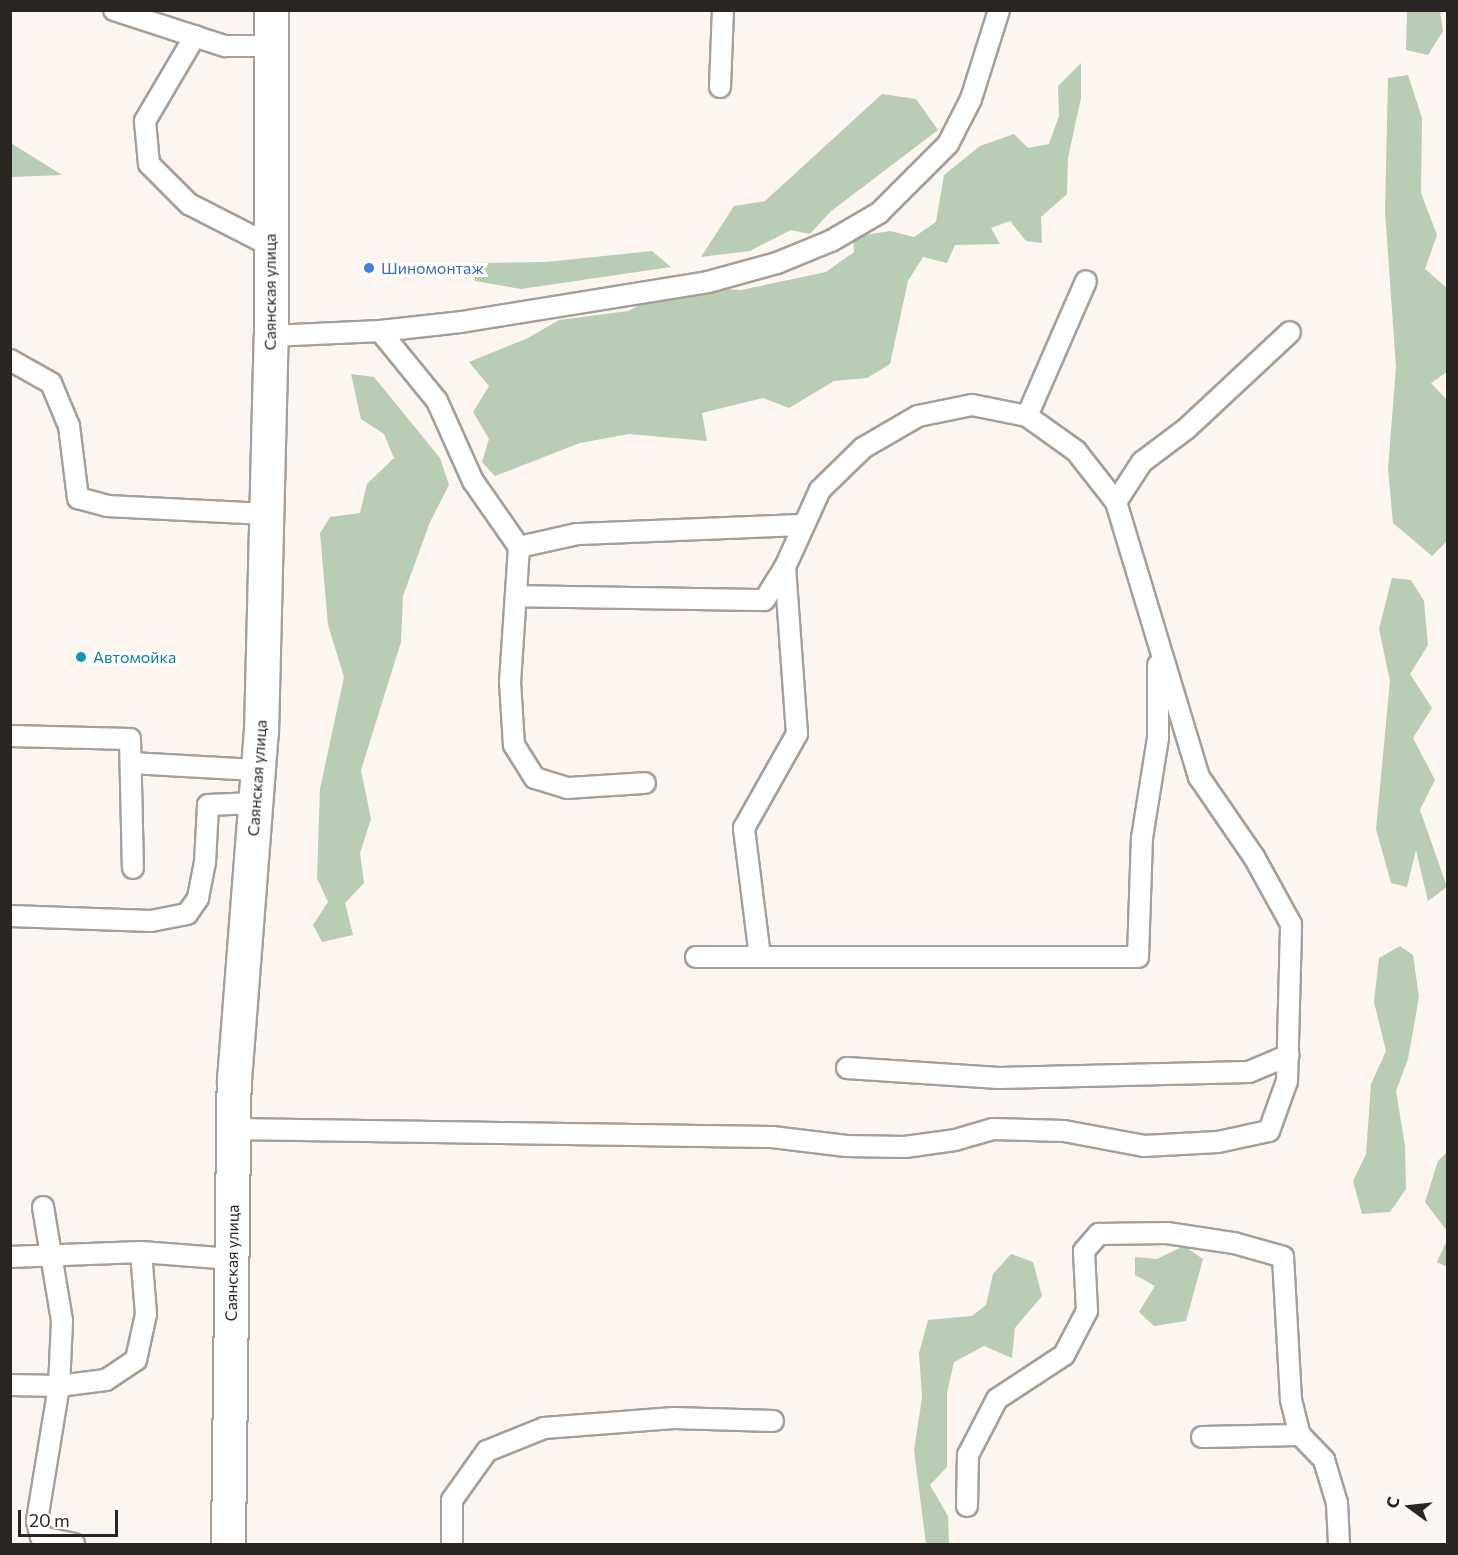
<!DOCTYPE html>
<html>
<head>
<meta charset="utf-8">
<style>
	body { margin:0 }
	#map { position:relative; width:1458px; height:1555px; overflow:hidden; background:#fdf5ef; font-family:Commissioner,sans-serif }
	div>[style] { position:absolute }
	.green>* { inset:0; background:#b9ccb4 }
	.roads { filter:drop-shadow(2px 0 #a69f99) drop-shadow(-2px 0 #a69f99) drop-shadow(0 2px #a69f99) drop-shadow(0 -2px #a69f99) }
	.lane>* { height:20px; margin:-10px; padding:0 10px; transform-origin:10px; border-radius:10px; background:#fff }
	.secondary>* { height:33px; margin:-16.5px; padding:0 16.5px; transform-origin:16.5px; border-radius:16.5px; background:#fff }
	.dots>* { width:16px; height:16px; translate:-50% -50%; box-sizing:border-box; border:3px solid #fff; border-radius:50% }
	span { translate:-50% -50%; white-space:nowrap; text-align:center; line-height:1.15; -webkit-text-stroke:6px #fff; paint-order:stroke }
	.shop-label { font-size:16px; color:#366cbe }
	.left { translate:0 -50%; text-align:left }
	.street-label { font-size:16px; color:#282523 }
	.culture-label { font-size:16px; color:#0d838f }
	.frame { position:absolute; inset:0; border:12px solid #282523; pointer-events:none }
	.north { position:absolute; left:1380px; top:1477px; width:60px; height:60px; -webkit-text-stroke:4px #fff; paint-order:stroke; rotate:285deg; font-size:16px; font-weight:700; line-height:24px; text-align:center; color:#282523 }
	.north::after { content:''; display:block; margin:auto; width:21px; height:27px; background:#282523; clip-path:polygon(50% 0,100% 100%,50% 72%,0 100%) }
	.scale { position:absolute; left:18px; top:1510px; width:100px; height:27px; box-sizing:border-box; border:3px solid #282523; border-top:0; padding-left:8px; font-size:18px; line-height:21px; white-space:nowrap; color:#282523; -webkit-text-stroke:4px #fff; paint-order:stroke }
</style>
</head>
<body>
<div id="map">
	<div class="green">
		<i style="clip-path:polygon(1407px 11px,1440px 11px,1443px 31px,1428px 55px,1406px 50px)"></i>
		<i style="clip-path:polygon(1081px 63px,1081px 98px,1068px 158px,1067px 194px,1041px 217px,1042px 243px,1026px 241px,1010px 221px,991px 228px,1000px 244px,955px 245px,947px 263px,923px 257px,908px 281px,890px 364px,867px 378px,834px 381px,789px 408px,763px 398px,702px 413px,707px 441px,629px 434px,580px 443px,495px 476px,482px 462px,489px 439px,473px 412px,489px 386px,469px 362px,528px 338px,559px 320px,628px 311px,646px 302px,713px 288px,741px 290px,826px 272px,854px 252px,853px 237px,890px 231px,914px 237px,936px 222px,944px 175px,980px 146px,1014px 134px,1028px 148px,1049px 144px,1059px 116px,1058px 86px)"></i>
		<i style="clip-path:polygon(1408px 75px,1422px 118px,1421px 193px,1437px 235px,1425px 269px,1447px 288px,1447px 372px,1431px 383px,1447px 400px,1447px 541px,1432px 556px,1393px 523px,1388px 469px,1396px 367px,1385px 211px,1388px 78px)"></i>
		<i style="clip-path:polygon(882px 94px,916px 99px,938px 130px,830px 212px,810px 234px,791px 230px,750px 251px,701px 257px,734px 206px,765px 201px)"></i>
		<i style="clip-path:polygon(11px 143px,62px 175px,11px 177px)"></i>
		<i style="clip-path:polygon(652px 251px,671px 267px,521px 289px,475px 281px,473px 263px,546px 262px)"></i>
		<i style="clip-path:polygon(351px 374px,374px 377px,440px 458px,449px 485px,430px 522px,403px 596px,401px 642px,361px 770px,371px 819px,360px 853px,364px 883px,345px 903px,353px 935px,322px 942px,313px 925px,328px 902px,317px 878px,320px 789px,344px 677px,328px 625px,320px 533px,330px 517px,360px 513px,367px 484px,394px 458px,384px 434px,361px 419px)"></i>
		<i style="clip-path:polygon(1392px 578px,1411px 580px,1424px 601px,1428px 645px,1410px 674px,1432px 708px,1413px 738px,1435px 780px,1420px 810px,1447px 887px,1428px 901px,1416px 850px,1407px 887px,1391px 883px,1376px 829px,1390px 681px,1379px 629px)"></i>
		<i style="clip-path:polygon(1400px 946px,1413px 955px,1419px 997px,1408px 1059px,1396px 1091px,1405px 1146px,1406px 1189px,1390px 1212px,1362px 1214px,1353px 1181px,1366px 1154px,1371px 1084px,1386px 1051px,1374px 1002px,1379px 958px)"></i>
		<i style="clip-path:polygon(1447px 1152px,1447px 1231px,1425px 1202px,1438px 1161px)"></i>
		<i style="clip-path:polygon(1447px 1240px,1447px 1267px,1437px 1262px)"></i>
		<i style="clip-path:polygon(1184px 1246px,1203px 1259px,1186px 1321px,1154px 1326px,1139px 1312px,1155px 1286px,1135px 1275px,1135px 1257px,1157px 1259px)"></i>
		<i style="clip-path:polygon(1011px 1254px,1033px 1262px,1042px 1296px,1015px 1328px,1012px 1358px,984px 1346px,954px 1362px,947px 1393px,947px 1467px,930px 1485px,948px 1516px,949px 1544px,926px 1544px,914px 1450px,922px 1398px,919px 1353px,928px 1320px,972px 1316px,986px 1305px,993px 1274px)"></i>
	</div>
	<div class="roads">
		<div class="lane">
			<i style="left:114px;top:10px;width:117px;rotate:18deg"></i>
			<i style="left:225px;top:46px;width:47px"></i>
			<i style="left:195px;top:36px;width:99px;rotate:120.5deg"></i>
			<i style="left:145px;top:121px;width:43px;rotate:84.7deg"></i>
			<i style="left:149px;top:164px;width:57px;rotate:45deg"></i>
			<i style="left:189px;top:204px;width:90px;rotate:27.1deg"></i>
			<i style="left:720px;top:87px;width:77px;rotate:-87.8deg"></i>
			<i style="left:380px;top:331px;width:90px;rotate:50.8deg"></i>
			<i style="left:437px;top:401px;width:88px;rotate:65.8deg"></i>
			<i style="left:473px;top:481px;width:80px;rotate:55.1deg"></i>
			<i style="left:519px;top:547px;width:135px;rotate:93.8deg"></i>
			<i style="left:510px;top:682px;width:63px;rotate:86.4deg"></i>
			<i style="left:514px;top:745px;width:39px;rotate:58deg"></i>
			<i style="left:535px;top:778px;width:34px;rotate:17deg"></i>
			<i style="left:568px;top:788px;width:77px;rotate:-3.7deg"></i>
			<i style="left:271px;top:336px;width:109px;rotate:-2.6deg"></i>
			<i style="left:380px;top:331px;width:81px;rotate:-6.3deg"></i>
			<i style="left:461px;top:322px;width:250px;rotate:-9.2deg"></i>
			<i style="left:708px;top:282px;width:72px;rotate:-15.4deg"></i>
			<i style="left:777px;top:263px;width:58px;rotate:-22.2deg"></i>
			<i style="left:831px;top:241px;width:56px;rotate:-30.3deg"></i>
			<i style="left:879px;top:213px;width:98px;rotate:-45deg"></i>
			<i style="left:948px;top:144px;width:51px;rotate:-62.9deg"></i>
			<i style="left:971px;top:99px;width:93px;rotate:-72.5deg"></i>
			<i style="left:10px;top:360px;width:47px;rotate:29.3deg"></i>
			<i style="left:51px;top:383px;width:47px;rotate:67.3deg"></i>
			<i style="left:69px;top:426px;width:73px;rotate:82.9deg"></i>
			<i style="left:78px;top:498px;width:30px;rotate:15deg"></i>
			<i style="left:107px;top:506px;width:159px;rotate:2.9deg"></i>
			<i style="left:1027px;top:416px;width:147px;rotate:-66.4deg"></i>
			<i style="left:1116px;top:502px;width:48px;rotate:-57deg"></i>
			<i style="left:1142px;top:462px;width:55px;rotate:-36.9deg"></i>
			<i style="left:1186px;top:429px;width:142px;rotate:-43deg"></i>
			<i style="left:519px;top:547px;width:59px;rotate:-12.6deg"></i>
			<i style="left:577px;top:534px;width:226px;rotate:-2.3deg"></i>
			<i style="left:10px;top:736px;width:120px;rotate:1.4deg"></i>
			<i style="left:130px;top:739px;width:129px;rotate:88.7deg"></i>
			<i style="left:132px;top:763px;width:127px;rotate:3.2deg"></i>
			<i style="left:10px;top:916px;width:141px;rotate:2deg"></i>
			<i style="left:151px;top:921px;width:37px;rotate:-11deg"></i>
			<i style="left:187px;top:914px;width:19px;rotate:-55deg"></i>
			<i style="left:198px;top:898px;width:36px;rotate:-79deg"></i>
			<i style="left:205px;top:863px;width:58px;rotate:-87deg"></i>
			<i style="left:208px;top:805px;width:47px;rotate:-2.4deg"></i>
			<i style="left:696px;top:957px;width:442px"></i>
			<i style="left:1138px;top:957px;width:119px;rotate:-88.1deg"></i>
			<i style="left:1142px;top:838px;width:101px;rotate:-80.9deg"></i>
			<i style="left:1158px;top:738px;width:73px;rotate:-90deg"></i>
			<i style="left:760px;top:957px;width:130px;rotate:-97.1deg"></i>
			<i style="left:744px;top:828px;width:108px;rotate:-60.6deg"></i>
			<i style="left:797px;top:734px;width:167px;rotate:-94.1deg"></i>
			<i style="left:847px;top:1068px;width:152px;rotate:3.8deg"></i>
			<i style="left:999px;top:1078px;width:250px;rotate:-1.4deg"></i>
			<i style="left:1249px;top:1072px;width:43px;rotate:-23deg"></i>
			<i style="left:233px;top:1129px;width:539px;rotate:0.85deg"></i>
			<i style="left:772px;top:1137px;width:75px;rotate:6.9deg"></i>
			<i style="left:846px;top:1146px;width:59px;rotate:1deg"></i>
			<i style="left:905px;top:1147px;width:50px;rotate:-8deg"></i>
			<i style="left:955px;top:1140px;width:40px;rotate:-16deg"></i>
			<i style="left:993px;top:1129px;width:71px;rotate:1.6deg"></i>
			<i style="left:1064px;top:1131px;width:81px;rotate:10.6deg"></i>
			<i style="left:1144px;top:1146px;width:74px;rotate:-3.1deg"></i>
			<i style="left:1218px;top:1142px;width:52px;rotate:-12.2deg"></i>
			<i style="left:1269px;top:1131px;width:53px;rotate:-70.2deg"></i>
			<i style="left:1287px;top:1081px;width:157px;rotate:-88.5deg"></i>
			<i style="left:1291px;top:924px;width:77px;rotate:-118.9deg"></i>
			<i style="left:1254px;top:857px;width:97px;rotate:-124.5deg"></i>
			<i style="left:1199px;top:777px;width:287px;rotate:-106.8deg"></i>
			<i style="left:1116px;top:502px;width:65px;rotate:-128.1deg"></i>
			<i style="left:1076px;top:451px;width:60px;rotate:-144.5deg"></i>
			<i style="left:1027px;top:416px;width:56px;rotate:-168.7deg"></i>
			<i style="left:972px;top:405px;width:55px;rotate:168.5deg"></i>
			<i style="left:918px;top:416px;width:64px;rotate:149.8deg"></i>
			<i style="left:863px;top:448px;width:60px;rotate:135.7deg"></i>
			<i style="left:820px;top:490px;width:85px;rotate:114.4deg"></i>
			<i style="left:785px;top:567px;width:39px;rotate:122deg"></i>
			<i style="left:764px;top:600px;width:247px;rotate:-179.1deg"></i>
			<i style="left:43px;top:1207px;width:116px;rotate:80.5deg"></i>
			<i style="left:62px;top:1321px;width:65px;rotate:92.6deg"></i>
			<i style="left:59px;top:1386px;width:137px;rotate:99.3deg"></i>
			<i style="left:37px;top:1521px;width:16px;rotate:76deg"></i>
			<i style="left:41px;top:1537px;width:34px;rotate:12deg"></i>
			<i style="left:10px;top:1257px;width:131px;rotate:-2.2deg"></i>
			<i style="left:141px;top:1252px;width:91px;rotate:4.4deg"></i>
			<i style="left:10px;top:1385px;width:49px;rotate:1.2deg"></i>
			<i style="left:59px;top:1386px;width:47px;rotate:-7.3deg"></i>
			<i style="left:106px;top:1380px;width:36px;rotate:-34deg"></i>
			<i style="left:136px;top:1360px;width:47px;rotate:-77.7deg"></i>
			<i style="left:146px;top:1314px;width:62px;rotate:-94.6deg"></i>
			<i style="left:1202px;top:1437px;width:98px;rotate:-1.2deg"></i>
			<i style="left:967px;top:1506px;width:51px;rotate:-88.9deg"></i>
			<i style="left:968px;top:1455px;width:63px;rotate:-62.6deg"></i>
			<i style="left:997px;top:1399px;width:80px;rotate:-33.3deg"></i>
			<i style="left:1064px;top:1355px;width:50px;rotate:-62.4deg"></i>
			<i style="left:1087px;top:1311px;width:60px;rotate:-92.9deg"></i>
			<i style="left:1084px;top:1251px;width:23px;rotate:-49deg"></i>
			<i style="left:1099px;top:1234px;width:68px;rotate:-0.8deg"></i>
			<i style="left:1167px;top:1233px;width:68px;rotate:8.5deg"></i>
			<i style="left:1234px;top:1243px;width:51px;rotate:15.9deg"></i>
			<i style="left:1283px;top:1257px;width:143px;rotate:86.8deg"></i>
			<i style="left:1291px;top:1400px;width:36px;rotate:76deg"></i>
			<i style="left:1300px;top:1435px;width:35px;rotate:46deg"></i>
			<i style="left:1324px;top:1460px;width:45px;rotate:73.2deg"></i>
			<i style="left:1337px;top:1503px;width:41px;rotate:87.2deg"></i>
			<i style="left:452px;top:1544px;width:44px;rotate:-90deg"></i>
			<i style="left:452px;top:1500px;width:60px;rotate:-54.5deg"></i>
			<i style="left:487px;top:1451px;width:61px;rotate:-22deg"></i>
			<i style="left:544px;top:1428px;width:130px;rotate:-4.4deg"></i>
			<i style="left:674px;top:1418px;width:99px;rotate:1.7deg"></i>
		</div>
		<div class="secondary">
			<i style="left:228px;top:1544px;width:464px;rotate:-89.3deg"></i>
			<i style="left:234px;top:1080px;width:349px;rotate:-85.6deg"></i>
			<i style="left:261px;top:732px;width:396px;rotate:-88.6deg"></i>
			<i style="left:271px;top:336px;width:326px;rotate:-90deg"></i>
		</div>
	</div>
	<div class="dots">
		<i style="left:369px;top:268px;background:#3f7fe0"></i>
		<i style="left:81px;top:657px;background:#0f9aa8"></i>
	</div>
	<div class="shop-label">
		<span class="left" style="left:381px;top:268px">Шиномонтаж</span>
	</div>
	<div class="street-label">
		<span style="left:270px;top:292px;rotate:-90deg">Саянская улица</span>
		<span style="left:257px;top:778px;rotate:-86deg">Саянская улица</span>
		<span style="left:232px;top:1263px;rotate:-89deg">Саянская улица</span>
	</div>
	<div class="culture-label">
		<span class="left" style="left:93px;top:657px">Автомойка</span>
	</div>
	<div class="frame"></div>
	<div class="north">С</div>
	<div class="scale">20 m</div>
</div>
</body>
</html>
